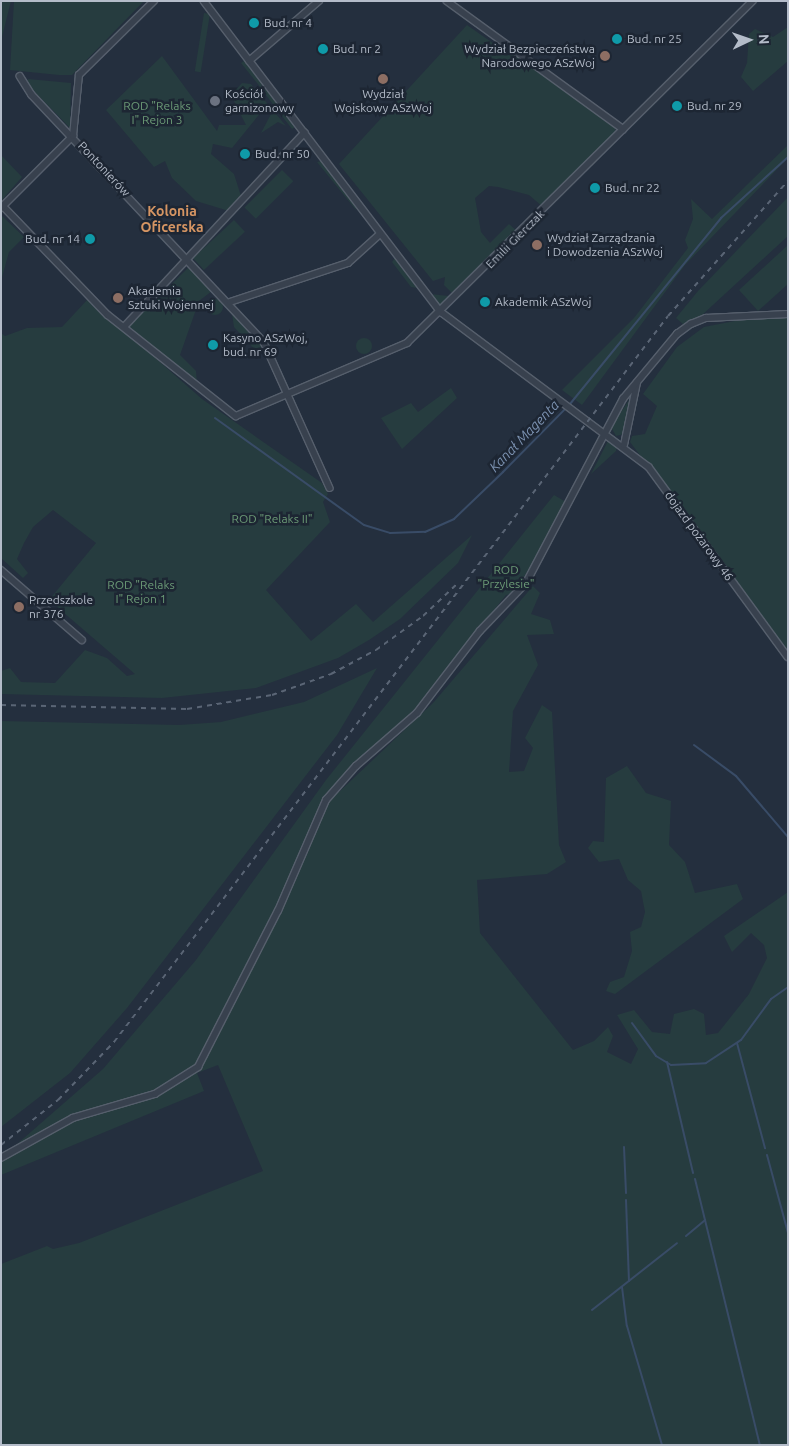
<!DOCTYPE html>
<html>
<head>
<meta charset="utf-8">
<style>
	body { margin:0 }
	#map { position:relative; width:789px; height:1446px; overflow:hidden; background:#242f3e; font-family:Ubuntu,sans-serif }
	div>[style] { position:absolute }
	.green>* { inset:0; background:#263c3f; transform-origin:0 0 }
	.round { border-radius:50% }
	.stream>* { height:2px; margin:-1px; padding:0 1px; transform-origin:1px; border-radius:1px; background:#394c67 }
	.roads { filter:drop-shadow(1px 0 #565f6c) drop-shadow(-1px 0 #565f6c) drop-shadow(0 1px #565f6c) drop-shadow(0 -1px #565f6c) }
	.minor>* { height:5.5px; margin:-2.75px; padding:0 2.75px; transform-origin:2.75px; border-radius:2.75px; background:#38414e }
	.rail>* { height:2px; margin-top:-1px; transform-origin:0; background:repeating-linear-gradient(90deg,#5a6575 0 5px,transparent 0 10px) }
	.dots>* { width:14px; height:14px; translate:-50% -50%; box-sizing:border-box; border:2px solid #1d2633; border-radius:50% }
	span { translate:-50% -50%; white-space:nowrap; text-align:center; line-height:1.15; -webkit-text-stroke:5px #1d2633; paint-order:stroke }
	.poi-label { font-size:12px; color:#b4bcc9 }
	.left { translate:0 -50%; text-align:left }
	.right { translate:-100% -50%; text-align:right }
	.park-label { font-size:12px; color:#6b9a76 }
	.street-label { font-size:12px; color:#b4bcc9 }
	.neighbourhood-label { font-size:14px; color:#d59563; font-weight:700 }
	.water-label { font-size:14px; color:#7c92b1; font-style:italic }
	.frame { position:absolute; inset:0; border:2px solid #b4bcc9; pointer-events:none }
	.north { position:absolute; left:724px; top:15px; width:50px; height:50px; -webkit-text-stroke:4px #1d2633; paint-order:stroke; rotate:87deg; font-size:14px; font-weight:700; line-height:20px; text-align:center; color:#b4bcc9 }
	.north::after { content:''; display:block; margin:auto; width:18px; height:22px; background:#b4bcc9; clip-path:polygon(50% 0,100% 100%,50% 72%,0 100%) }
</style>
</head>
<body>
<div id="map">
	<div class="green">
		<i style="clip-path:polygon(1px 1px,11px 1px,1px 41px)"></i>
		<i style="clip-path:polygon(14px 1px,144px 1px,72px 75px,59px 75px,10px 70px)"></i>
		<i style="left:204px;top:13px;width:6px;height:59px;rotate:9deg"></i>
		<i style="clip-path:polygon(467px 25px,510px 55px,514px 51px,615px 126px,615px 134px,543px 207px,529px 195px,498px 187px,489px 186px,475px 198px,481px 232px,490px 243px,509px 224px,518px 232px,453px 294px,444px 285px,445px 277px,433px 281px,339px 164px)"></i>
		<i style="clip-path:polygon(788px 27px,788px 61px,753px 91px,741px 77px,747px 63px,749px 34px,755px 29px,773px 37px)"></i>
		<i style="clip-path:polygon(162px 56px,217px 131px,219px 125px,246px 125px,231px 95px,242px 83px,251px 84px,286px 126px,278px 122px,261px 133px,271px 114px,262px 111px,232px 148px,213px 144px,211px 154px,234px 174px,241px 196px,248px 195px,229px 211px,196px 201px,172px 178px,165px 161px,154px 167px,106px 110px)"></i>
		<i style="clip-path:polygon(245px 60px,262px 83px,261px 88px,241px 63px)"></i>
		<i style="clip-path:polygon(28px 79px,71px 83px,70px 128px,28px 85px)"></i>
		<i style="clip-path:polygon(262px 90px,267px 90px,295px 127px,292px 129px)"></i>
		<i style="clip-path:polygon(788px 145px,788px 158px,685px 265px,582px 405px,562px 390px,634px 318px,688px 248px,685px 240px,693px 219px,691px 199px,712px 219px)"></i>
		<i style="clip-path:polygon(1px 155px,22px 177px,1px 201px)"></i>
		<i style="clip-path:polygon(322px 161px,355px 204px,356px 210px,317px 162px)"></i>
		<i style="left:282px;top:170px;width:16px;height:53px;rotate:45deg"></i>
		<i style="clip-path:polygon(788px 197px,788px 236px,701px 316px,683px 324px,676px 318px,698px 291px)"></i>
		<i style="clip-path:polygon(1px 215px,24px 237px,9px 252px,1px 281px)"></i>
		<i style="left:234px;top:220px;width:16px;height:56px;rotate:47deg"></i>
		<i style="clip-path:polygon(788px 245px,788px 284px,758px 311px,739px 290px)"></i>
		<i style="clip-path:polygon(395px 258px,418px 288px,411px 287px,392px 262px)"></i>
		<i style="clip-path:polygon(191px 265px,212px 291px,199px 301px,180px 355px,196px 371px,197px 384px,129px 326px)"></i>
		<i style="clip-path:polygon(430px 294px,449px 296px,451px 298px,440px 306px)"></i>
		<i class="round" style="left:207px;top:299px;width:16px;height:16px"></i>
		<i style="clip-path:polygon(88px 299px,202px 399px,322px 483px,328px 494px,323px 502px,330px 522px,266px 590px,311px 641px,356px 604px,373px 622px,472px 535px,458px 563px,400px 619px,369px 640px,338px 658px,256px 688px,162px 698px,1px 694px,1px 671px,10px 668px,21px 682px,55px 683px,85px 650px,107px 658px,127px 676px,135px 674px,49px 600px,96px 543px,53px 510px,33px 527px,24px 543px,17px 559px,28px 573px,23px 578px,1px 558px,1px 333px,5px 336px,27px 328px,62px 327px)"></i>
		<i style="clip-path:polygon(232px 314px,261px 346px,261px 348px,256px 351px,234px 327px)"></i>
		<i style="clip-path:polygon(750px 318px,788px 318px,788px 652px,630px 442px,632px 436px,645px 434px,657px 406px,643px 394px,677px 347px,704px 327px)"></i>
		<i class="round" style="left:356px;top:338px;width:16px;height:16px"></i>
		<i style="clip-path:polygon(451px 388px,457px 398px,402px 449px,381px 418px,411px 403px,418px 412px)"></i>
		<i style="clip-path:polygon(629px 400px,624px 434px,616px 436px,611px 427px)"></i>
		<i style="clip-path:polygon(609px 439px,617px 446px,616px 451px,591px 474px)"></i>
		<i style="clip-path:polygon(554px 495px,566px 502px,550px 538px,512px 594px,506px 595px,409px 716px,333px 788px,339px 792px,433px 703px,533px 586px,540px 593px,531px 614px,550px 620px,554px 634px,527px 635px,538px 665px,513px 711px,509px 772px,524px 771px,533px 748px,525px 738px,542px 705px,552px 712px,559px 845px,566px 862px,547px 874px,477px 880px,480px 933px,573px 1050px,594px 1041px,608px 1027px,613px 1036px,607px 1052px,631px 1064px,638px 1049px,617px 1015px,634px 1010px,652px 1032px,670px 1034px,674px 1014px,694px 1009px,704px 1014px,706px 1035px,718px 1033px,749px 994px,767px 958px,764px 945px,751px 933px,732px 952px,724px 936px,788px 892px,788px 1445px,1px 1445px,1px 1264px,47px 1246px,53px 1249px,79px 1243px,263px 1171px,218px 1065px,197px 1073px,204px 1091px,1px 1175px,1px 1158px,103px 1069px,196px 960px,326px 780px)"></i>
		<i style="clip-path:polygon(377px 668px,337px 735px,127px 1008px,70px 1073px,1px 1127px,1px 721px,179px 725px,221px 722px,304px 702px)"></i>
		<i style="clip-path:polygon(627px 766px,646px 793px,671px 801px,669px 845px,685px 862px,695px 893px,737px 884px,743px 899px,615px 994px,606px 991px,610px 982px,624px 977px,632px 951px,630px 932px,641px 927px,645px 912px,641px 891px,628px 880px,619px 859px,599px 862px,588px 848px,593px 841px,604px 842px,606px 778px)"></i>
	</div>
	<div class="stream">
		<i style="left:215px;top:418px;width:183px;rotate:35.7deg"></i>
		<i style="left:364px;top:525px;width:27px;rotate:17deg"></i>
		<i style="left:390px;top:533px;width:35px;rotate:-2deg"></i>
		<i style="left:425px;top:532px;width:32px;rotate:-24deg"></i>
		<i style="left:454px;top:519px;width:68px;rotate:-43.8deg"></i>
		<i style="left:503px;top:472px;width:95px;rotate:-45.4deg"></i>
		<i style="left:570px;top:404px;width:240px;rotate:-50.9deg"></i>
		<i style="left:721px;top:218px;width:91px;rotate:-42.3deg"></i>
		<i style="left:694px;top:745px;width:52px;rotate:36.4deg"></i>
		<i style="left:736px;top:776px;width:80px;rotate:49.6deg"></i>
		<i style="left:632px;top:1023px;width:41px;rotate:54deg"></i>
		<i style="left:656px;top:1056px;width:17px;rotate:31deg"></i>
		<i style="left:671px;top:1065px;width:35px;rotate:-3deg"></i>
		<i style="left:706px;top:1063px;width:42px;rotate:-33.3deg"></i>
		<i style="left:741px;top:1040px;width:51px;rotate:-53.8deg"></i>
		<i style="left:771px;top:999px;width:21px;rotate:-35deg"></i>
		<i style="left:737px;top:1043px;width:109px;rotate:75.1deg"></i>
		<i style="left:667px;top:1062px;width:114px;rotate:76.8deg"></i>
		<i style="left:624px;top:1147px;width:46px;rotate:87.5deg"></i>
		<i style="left:767px;top:1155px;width:81px;rotate:74.9deg"></i>
		<i style="left:695px;top:1179px;width:274px;rotate:76.3deg"></i>
		<i style="left:626px;top:1200px;width:81px;rotate:87.9deg"></i>
		<i style="left:686px;top:1236px;width:25px;rotate:-40deg"></i>
		<i style="left:622px;top:1287px;width:39px;rotate:83deg"></i>
		<i style="left:627px;top:1326px;width:124px;rotate:73.6deg"></i>
		<i style="left:592px;top:1310px;width:108px;rotate:-38.2deg"></i>
	</div>
	<div class="roads">
		<div class="minor">
			<i style="left:204px;top:1px;width:391px;rotate:52.7deg"></i>
			<i style="left:441px;top:312px;width:259px;rotate:36.7deg"></i>
			<i style="left:649px;top:467px;width:235px;rotate:53.8deg"></i>
			<i style="left:447px;top:1px;width:218px;rotate:36deg"></i>
			<i style="left:249px;top:61px;width:92px;rotate:-40.6deg"></i>
			<i style="left:20px;top:76px;width:22px;rotate:58deg"></i>
			<i style="left:32px;top:95px;width:339px;rotate:46.8deg"></i>
			<i style="left:264px;top:342px;width:160px;rotate:65.7deg"></i>
			<i style="left:3px;top:206px;width:151px;rotate:46.1deg"></i>
			<i style="left:108px;top:315px;width:163px;rotate:38.3deg"></i>
			<i style="left:236px;top:416px;width:186px;rotate:-23.1deg"></i>
			<i style="left:407px;top:343px;width:486px;rotate:-44.7deg"></i>
			<i style="left:1px;top:208px;width:102px;rotate:-45deg"></i>
			<i style="left:73px;top:136px;width:61px;rotate:-84.4deg"></i>
			<i style="left:79px;top:75px;width:105px;rotate:-44.6deg"></i>
			<i style="left:230px;top:302px;width:124px;rotate:-18.3deg"></i>
			<i style="left:348px;top:263px;width:43px;rotate:-42.2deg"></i>
			<i style="left:124px;top:327px;width:265px;rotate:-47.1deg"></i>
			<i style="left:624px;top:445px;width:63px;rotate:-78.2deg"></i>
			<i style="left:1px;top:570px;width:107px;rotate:40.8deg"></i>
			<i style="left:1px;top:1158px;width:82px;rotate:-29.1deg"></i>
			<i style="left:73px;top:1118px;width:85px;rotate:-16.3deg"></i>
			<i style="left:155px;top:1094px;width:51px;rotate:-32.1deg"></i>
			<i style="left:198px;top:1067px;width:175px;rotate:-62.9deg"></i>
			<i style="left:278px;top:911px;width:121px;rotate:-66.6deg"></i>
			<i style="left:326px;top:800px;width:45px;rotate:-48.6deg"></i>
			<i style="left:356px;top:766px;width:81px;rotate:-41deg"></i>
			<i style="left:417px;top:713px;width:103px;rotate:-52.5deg"></i>
			<i style="left:480px;top:631px;width:66px;rotate:-46.2deg"></i>
			<i style="left:526px;top:583px;width:208px;rotate:-62.2deg"></i>
			<i style="left:623px;top:399px;width:85px;rotate:-50.3deg"></i>
			<i style="left:677px;top:334px;width:17px;rotate:-36deg"></i>
			<i style="left:691px;top:324px;width:16px;rotate:-22deg"></i>
			<i style="left:706px;top:318px;width:82px;rotate:-2.8deg"></i>
		</div>
	</div>
	<div class="rail">
		<i style="left:1px;top:705px;width:186px;rotate:1.2deg"></i>
		<i style="left:187px;top:709px;width:86px;rotate:-9.4deg"></i>
		<i style="left:272px;top:695px;width:63px;rotate:-19.6deg"></i>
		<i style="left:331px;top:674px;width:51px;rotate:-28.1deg"></i>
		<i style="left:376px;top:650px;width:58px;rotate:-35.9deg"></i>
		<i style="left:423px;top:616px;width:47px;rotate:-43.3deg"></i>
		<i style="left:1px;top:1145px;width:73px;rotate:-38.3deg"></i>
		<i style="left:58px;top:1100px;width:81px;rotate:-46deg"></i>
		<i style="left:114px;top:1042px;width:913px;rotate:-52.65deg"></i>
		<i style="left:668px;top:316px;width:181px;rotate:-48.4deg"></i>
	</div>
	<div class="dots">
		<i style="left:254px;top:23px;background:#0f9aa8"></i>
		<i style="left:617px;top:39px;background:#0f9aa8"></i>
		<i style="left:323px;top:49px;background:#0f9aa8"></i>
		<i style="left:605px;top:56px;background:#8d6e63"></i>
		<i style="left:383px;top:79px;background:#8d6e63"></i>
		<i style="left:215px;top:101px;background:#6b7280"></i>
		<i style="left:677px;top:106px;background:#0f9aa8"></i>
		<i style="left:245px;top:154px;background:#0f9aa8"></i>
		<i style="left:595px;top:188px;background:#0f9aa8"></i>
		<i style="left:90px;top:239px;background:#0f9aa8"></i>
		<i style="left:537px;top:245px;background:#8d6e63"></i>
		<i style="left:118px;top:298px;background:#8d6e63"></i>
		<i style="left:485px;top:302px;background:#0f9aa8"></i>
		<i style="left:213px;top:345px;background:#0f9aa8"></i>
		<i style="left:19px;top:607px;background:#8d6e63"></i>
	</div>
	<div class="poi-label">
		<span class="left" style="left:264px;top:23px">Bud. nr 4</span>
		<span class="left" style="left:627px;top:39px">Bud. nr 25</span>
		<span class="left" style="left:333px;top:49px">Bud. nr 2</span>
		<span class="right" style="left:595px;top:56px">Wydział Bezpieczeństwa<br>Narodowego ASzWoj</span>
		<span class="left" style="left:225px;top:101px">Kościół<br>garnizonowy</span>
		<span style="left:383px;top:101px">Wydział<br>Wojskowy ASzWoj</span>
		<span class="left" style="left:687px;top:106px">Bud. nr 29</span>
		<span class="left" style="left:255px;top:154px">Bud. nr 50</span>
		<span class="left" style="left:605px;top:188px">Bud. nr 22</span>
		<span class="left" style="left:547px;top:245px">Wydział Zarządzania<br>i Dowodzenia ASzWoj</span>
		<span class="right" style="left:80px;top:239px">Bud. nr 14</span>
		<span class="left" style="left:128px;top:298px">Akademia<br>Sztuki Wojennej</span>
		<span class="left" style="left:495px;top:302px">Akademik ASzWoj</span>
		<span class="left" style="left:223px;top:345px">Kasyno ASzWoj,<br>bud. nr 69</span>
		<span class="left" style="left:29px;top:607px">Przedszkole<br>nr 376</span>
	</div>
	<div class="park-label">
		<span style="left:157px;top:113px">ROD "Relaks<br>I" Rejon 3</span>
		<span style="left:272px;top:519px">ROD "Relaks II"</span>
		<span style="left:506px;top:577px">ROD<br>"Przylesie"</span>
		<span style="left:141px;top:592px">ROD "Relaks<br>I" Rejon 1</span>
	</div>
	<div class="street-label">
		<span style="left:104px;top:169px;rotate:47deg">Pontonierów</span>
		<span style="left:515px;top:239px;rotate:-45deg">Emilii Gierczak</span>
		<span style="left:699px;top:536px;rotate:54deg">dojazd pożarowy 46</span>
	</div>
	<div class="neighbourhood-label">
		<span style="left:172px;top:219px">Kolonia<br>Oficerska</span>
	</div>
	<div class="water-label">
		<span style="left:524px;top:436px;rotate:-46deg">Kanał Magenta</span>
	</div>
	<div class="frame"></div>
	<div class="north">N</div>
</div>
</body>
</html>
